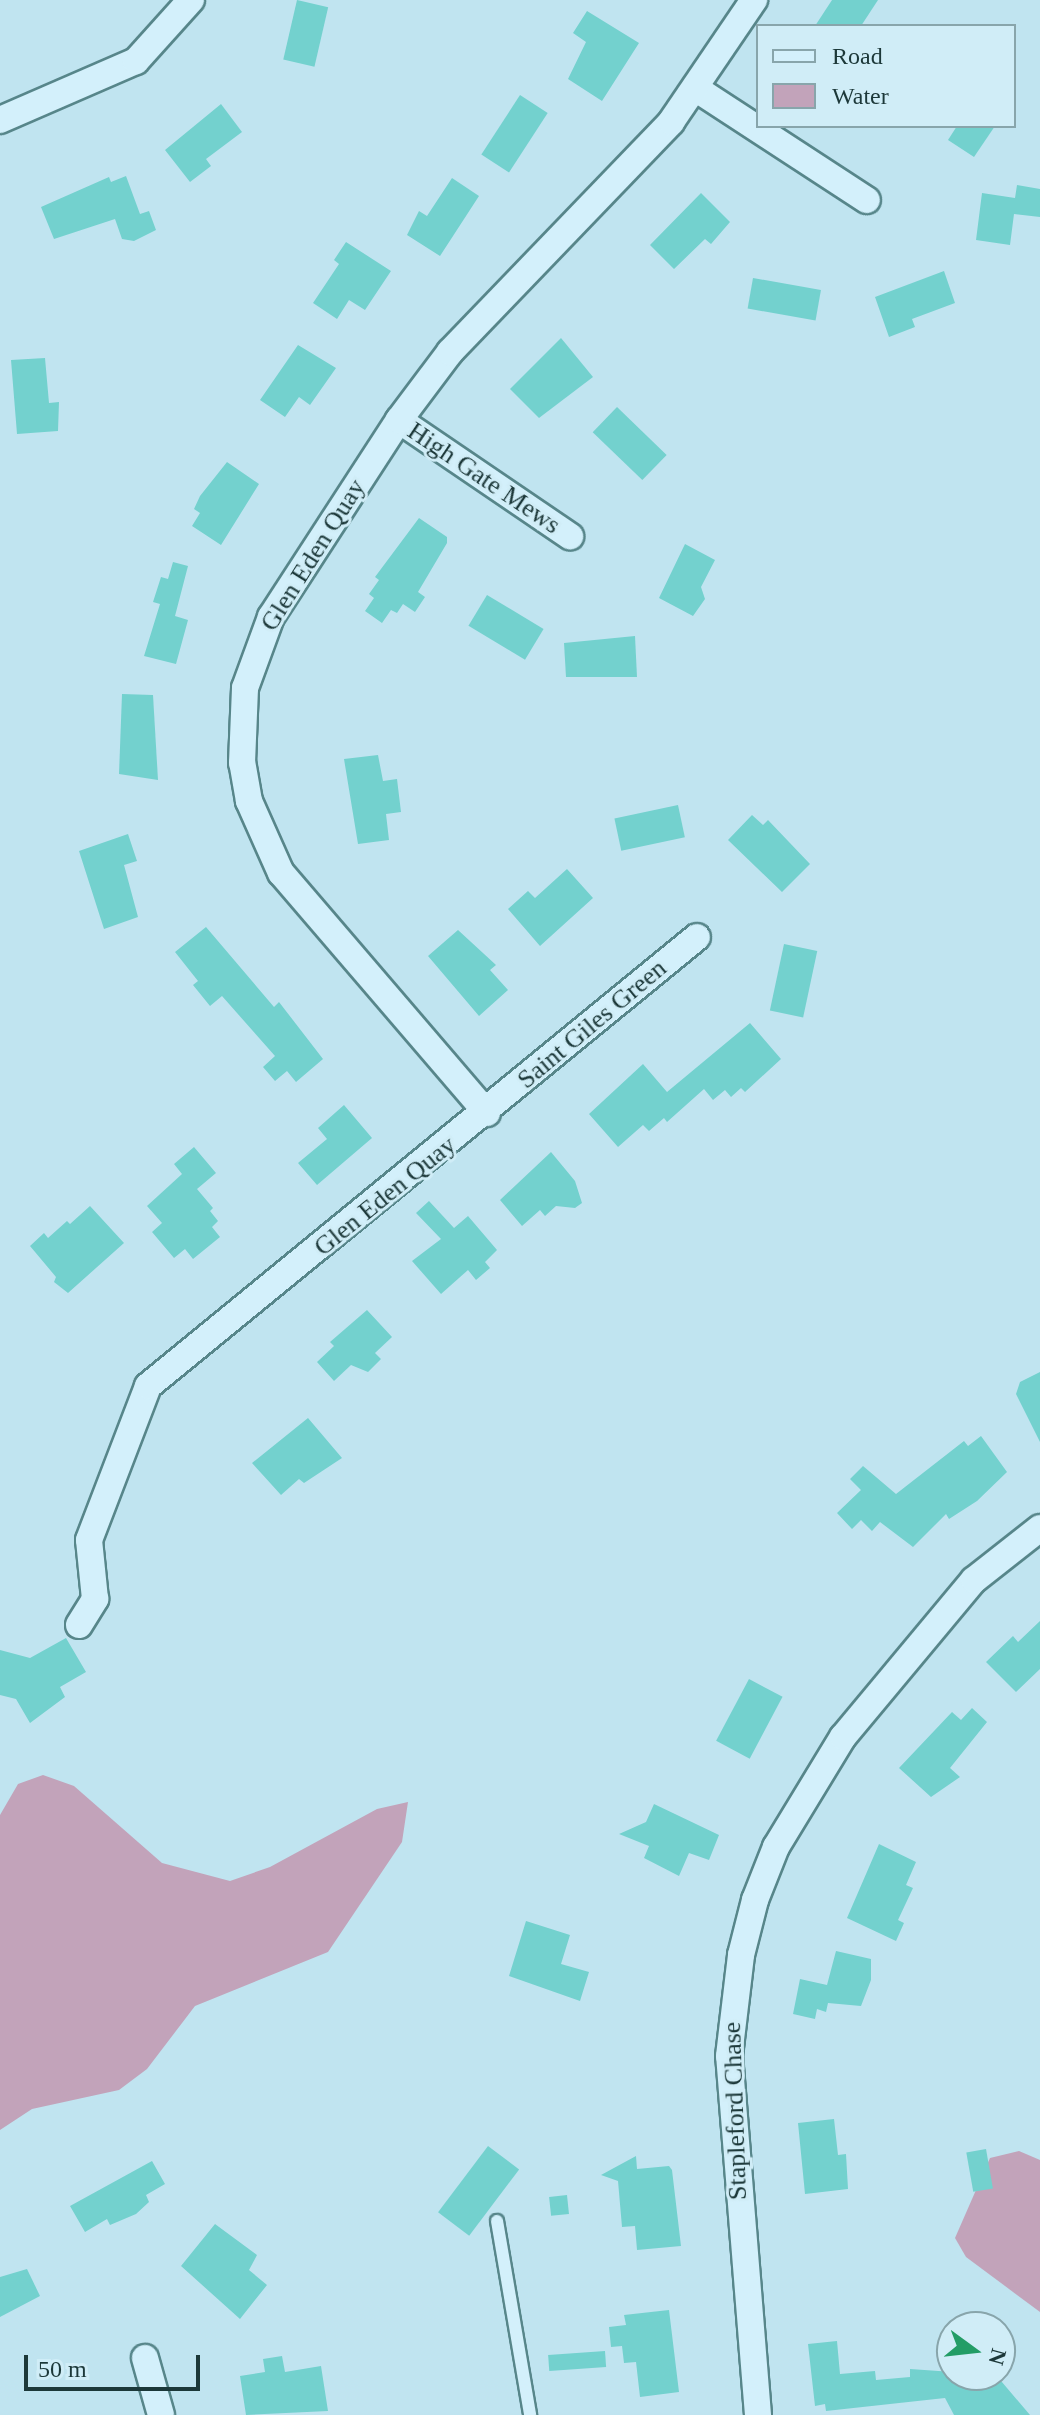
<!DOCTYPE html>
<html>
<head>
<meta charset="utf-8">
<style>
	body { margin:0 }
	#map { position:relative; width:1040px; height:2415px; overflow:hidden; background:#c0e4f0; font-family:Georgia,serif }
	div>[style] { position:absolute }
	.water>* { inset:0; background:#c2a3ba }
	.building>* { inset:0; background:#73d1ce; transform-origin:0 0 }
	.roads { filter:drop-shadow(2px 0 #57868a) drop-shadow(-2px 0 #57868a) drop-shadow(0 2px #57868a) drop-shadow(0 -2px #57868a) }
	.service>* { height:12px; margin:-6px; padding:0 6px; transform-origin:6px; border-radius:6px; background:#d3f0fb }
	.minor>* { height:26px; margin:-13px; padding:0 13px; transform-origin:13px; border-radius:13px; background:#d3f0fb }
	span { translate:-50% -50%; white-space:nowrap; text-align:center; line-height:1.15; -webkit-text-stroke:6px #d0edf7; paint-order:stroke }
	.street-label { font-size:26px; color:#1c3839 }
	.legend { position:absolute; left:756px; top:24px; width:260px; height:104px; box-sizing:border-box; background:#d0edf7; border:2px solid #88a5ab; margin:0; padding:10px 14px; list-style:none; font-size:24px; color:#1c3839 }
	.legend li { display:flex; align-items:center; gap:16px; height:40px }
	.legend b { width:40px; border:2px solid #88a5ab }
	.north { position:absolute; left:936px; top:2311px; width:80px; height:80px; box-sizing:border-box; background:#d0edf7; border:2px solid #88a5ab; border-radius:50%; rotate:105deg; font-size:22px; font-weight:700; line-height:32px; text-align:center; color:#1c3839 }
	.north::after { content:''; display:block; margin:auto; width:28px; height:36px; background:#239d66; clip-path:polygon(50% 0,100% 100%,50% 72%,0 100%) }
	.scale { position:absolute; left:24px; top:2355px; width:176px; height:36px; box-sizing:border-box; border:4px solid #1c3839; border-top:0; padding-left:10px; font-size:24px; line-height:28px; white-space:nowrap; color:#1c3839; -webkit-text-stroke:6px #d0edf7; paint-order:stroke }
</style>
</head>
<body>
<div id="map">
	<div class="water">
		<i style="clip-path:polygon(43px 1775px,74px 1786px,162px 1863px,230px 1881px,270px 1867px,377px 1809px,408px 1802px,402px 1842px,328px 1952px,195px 2006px,147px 2069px,119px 2090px,32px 2109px,0 2130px,0 1815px,18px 1784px)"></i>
		<i style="clip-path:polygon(1019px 2151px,1040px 2160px,1040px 2312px,966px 2257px,955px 2238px,990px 2158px)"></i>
	</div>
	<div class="building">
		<i style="left:297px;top:0;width:32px;height:61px;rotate:13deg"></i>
		<i style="clip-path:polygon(832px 0,878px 0,861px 26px,815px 26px)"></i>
		<i style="clip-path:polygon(587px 11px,639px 43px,602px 101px,568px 79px,586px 42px,573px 33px)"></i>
		<i style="left:520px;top:95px;width:33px;height:71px;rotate:33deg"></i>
		<i style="clip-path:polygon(221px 104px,242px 132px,206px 159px,211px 166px,190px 182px,165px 150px)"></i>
		<i style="clip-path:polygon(957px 126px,995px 126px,974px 157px,948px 140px)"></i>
		<i style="clip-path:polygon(126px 176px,140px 214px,149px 211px,156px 230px,134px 241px,122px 239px,115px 219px,54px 239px,41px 207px,109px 177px,111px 182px)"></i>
		<i style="clip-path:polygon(452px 178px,479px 196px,440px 256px,407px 235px,419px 211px,427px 216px)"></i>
		<i style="clip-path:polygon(1017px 185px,1040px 189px,1040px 217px,1014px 214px,1010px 245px,976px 240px,982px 193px,1015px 198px)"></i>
		<i style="clip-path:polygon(701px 193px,730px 222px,711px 244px,705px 239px,674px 269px,650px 245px)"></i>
		<i style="clip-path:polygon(346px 242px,391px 271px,365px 310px,349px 300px,337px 319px,313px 303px,339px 264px,334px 260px)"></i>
		<i style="clip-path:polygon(944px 271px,955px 303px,912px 319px,915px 327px,889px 337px,875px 297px)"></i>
		<i style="left:753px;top:278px;width:69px;height:31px;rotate:10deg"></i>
		<i style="clip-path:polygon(561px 338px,593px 377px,539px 418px,510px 389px)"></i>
		<i style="clip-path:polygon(298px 345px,336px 368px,310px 405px,299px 397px,285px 417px,260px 400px)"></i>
		<i style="clip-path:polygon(45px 358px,49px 403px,59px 402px,58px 431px,17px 434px,11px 360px)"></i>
		<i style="left:617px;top:407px;width:69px;height:35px;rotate:44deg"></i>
		<i style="clip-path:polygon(227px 462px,259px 484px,221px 545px,192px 526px,200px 513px,194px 509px,200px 496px)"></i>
		<i style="clip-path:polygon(419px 518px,447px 537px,447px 543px,418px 592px,425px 597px,415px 612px,403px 604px,397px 613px,391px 610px,382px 623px,365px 611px,374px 598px,369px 594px,379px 580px,375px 577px)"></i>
		<i style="clip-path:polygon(685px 544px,715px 560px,701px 587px,705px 599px,693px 616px,659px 598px)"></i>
		<i style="clip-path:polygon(173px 562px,188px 566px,175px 616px,188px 620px,176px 664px,144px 656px,160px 604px,153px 602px,161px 577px,168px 579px)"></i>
		<i style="left:487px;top:595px;width:66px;height:36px;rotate:31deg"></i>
		<i style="clip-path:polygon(635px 636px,637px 677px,566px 677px,564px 643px)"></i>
		<i style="clip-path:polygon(122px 694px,153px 695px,158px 780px,119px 774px)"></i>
		<i style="clip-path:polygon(378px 755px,383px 781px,397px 779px,401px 812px,386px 814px,389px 840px,358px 844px,344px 759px)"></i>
		<i style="left:678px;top:805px;width:33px;height:65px;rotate:78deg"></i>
		<i style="clip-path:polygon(752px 815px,763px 825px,768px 820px,810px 864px,782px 892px,728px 840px)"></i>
		<i style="clip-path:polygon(128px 834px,137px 861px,124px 865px,138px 917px,104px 929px,79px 851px)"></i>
		<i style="clip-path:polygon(567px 869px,593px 898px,540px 946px,508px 909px,528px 891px,535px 898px)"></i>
		<i style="clip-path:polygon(206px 927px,274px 1007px,279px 1002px,323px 1059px,296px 1082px,287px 1071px,275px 1081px,263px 1067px,275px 1056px,222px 996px,210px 1006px,193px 985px,198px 981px,175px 952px)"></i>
		<i style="clip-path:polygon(458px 930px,496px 965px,490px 970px,508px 990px,479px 1016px,428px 956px)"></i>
		<i style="left:784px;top:944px;width:34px;height:68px;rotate:12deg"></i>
		<i style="clip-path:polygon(750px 1023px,781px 1059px,745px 1092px,741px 1088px,731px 1097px,725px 1090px,713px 1100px,704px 1089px,667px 1122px,664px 1118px,649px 1131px,643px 1125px,618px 1147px,589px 1114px,643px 1064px,667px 1092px)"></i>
		<i style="clip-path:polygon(344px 1105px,372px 1138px,317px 1185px,298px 1163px,327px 1139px,318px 1128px)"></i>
		<i style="clip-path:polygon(194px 1147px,216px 1173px,197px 1189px,213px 1208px,210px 1211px,218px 1221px,212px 1227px,220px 1237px,193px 1259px,185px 1249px,174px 1258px,152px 1232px,162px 1223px,147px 1206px,182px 1174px,174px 1164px)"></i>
		<i style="clip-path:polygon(551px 1152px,575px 1181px,582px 1203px,575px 1208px,556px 1206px,545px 1216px,540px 1210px,522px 1226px,500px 1200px)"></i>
		<i style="clip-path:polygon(429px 1201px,454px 1228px,468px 1216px,497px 1250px,485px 1262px,490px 1268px,476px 1280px,468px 1270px,441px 1294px,412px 1261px,441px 1239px,416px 1213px)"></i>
		<i style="clip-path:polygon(90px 1206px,124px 1243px,68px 1293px,54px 1282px,56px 1277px,30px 1246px,44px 1233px,48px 1238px,67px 1221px,70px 1224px)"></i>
		<i style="clip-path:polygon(367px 1310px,392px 1337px,375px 1353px,381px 1359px,368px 1372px,351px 1365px,334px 1381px,317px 1362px,334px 1346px,330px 1342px)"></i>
		<i style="clip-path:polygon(1040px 1372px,1040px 1442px,1016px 1394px,1020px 1382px)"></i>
		<i style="clip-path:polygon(308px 1418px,342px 1458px,304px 1483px,299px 1479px,281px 1495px,252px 1463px)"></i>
		<i style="clip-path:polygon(981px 1436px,1007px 1472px,977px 1501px,949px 1519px,946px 1514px,913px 1547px,880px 1522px,872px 1531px,861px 1520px,852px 1529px,837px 1513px,861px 1490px,850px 1479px,863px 1466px,896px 1494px,964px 1441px,968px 1446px)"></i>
		<i style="clip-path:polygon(1040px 1621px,1040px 1669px,1016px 1692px,986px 1662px,1013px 1636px,1018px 1642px)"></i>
		<i style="clip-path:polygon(66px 1638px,86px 1672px,60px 1687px,65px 1697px,30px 1723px,16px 1699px,0 1695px,0 1650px,30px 1658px)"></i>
		<i style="left:749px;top:1679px;width:38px;height:70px;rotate:28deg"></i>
		<i style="clip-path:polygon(972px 1708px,987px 1722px,950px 1768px,960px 1777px,931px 1797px,899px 1768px,952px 1712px,961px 1720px)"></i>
		<i style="clip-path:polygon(654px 1804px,719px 1835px,709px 1860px,689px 1853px,679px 1876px,644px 1858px,649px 1846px,619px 1834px,646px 1822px)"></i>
		<i style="clip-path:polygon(879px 1844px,916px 1862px,906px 1885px,913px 1888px,898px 1920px,904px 1923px,896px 1941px,847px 1918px)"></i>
		<i style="clip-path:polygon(526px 1921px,570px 1935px,561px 1964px,589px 1972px,580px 2001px,509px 1976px)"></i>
		<i style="clip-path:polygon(836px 1951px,871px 1959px,871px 1980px,861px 2006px,828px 2003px,826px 2012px,817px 2009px,815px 2019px,793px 2014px,800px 1979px,827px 1985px)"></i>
		<i style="clip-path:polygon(834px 2119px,838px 2155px,846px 2154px,848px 2189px,805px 2194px,798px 2123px)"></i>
		<i style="left:488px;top:2146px;width:39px;height:83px;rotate:37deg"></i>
		<i style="left:986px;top:2149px;width:40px;height:20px;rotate:80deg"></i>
		<i style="clip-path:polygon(636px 2156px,637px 2169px,669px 2166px,672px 2170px,681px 2246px,637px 2250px,635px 2226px,622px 2227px,618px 2181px,601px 2175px)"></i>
		<i style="clip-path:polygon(152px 2161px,165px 2184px,146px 2195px,149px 2202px,136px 2214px,110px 2225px,107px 2219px,85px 2232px,70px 2206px)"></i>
		<i style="left:567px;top:2195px;width:19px;height:18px;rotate:84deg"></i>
		<i style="clip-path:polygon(215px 2224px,257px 2255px,249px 2270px,267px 2285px,240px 2319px,181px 2266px)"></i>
		<i style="clip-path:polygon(27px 2269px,40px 2296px,0 2317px,0 2277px)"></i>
		<i style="clip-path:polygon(669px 2310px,679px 2392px,640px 2397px,636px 2362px,624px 2363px,622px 2346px,611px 2347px,609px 2327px,626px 2325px,624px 2315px)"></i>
		<i style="clip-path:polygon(837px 2341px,840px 2374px,875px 2371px,876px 2380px,910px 2377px,910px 2369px,996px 2375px,1030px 2415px,954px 2415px,945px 2398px,826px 2411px,825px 2404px,815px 2406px,808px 2344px)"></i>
		<i style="left:605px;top:2351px;width:16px;height:57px;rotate:86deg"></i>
		<i style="clip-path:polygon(282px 2356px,285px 2372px,321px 2366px,328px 2411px,246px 2415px,240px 2376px,265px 2372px,263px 2359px)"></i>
	</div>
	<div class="roads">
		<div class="service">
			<i style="left:497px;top:2221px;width:197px;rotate:80.3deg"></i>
		</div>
		<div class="minor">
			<i style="left:695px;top:88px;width:205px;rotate:33.1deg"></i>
			<i style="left:0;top:120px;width:148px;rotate:-23.5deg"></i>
			<i style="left:136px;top:61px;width:82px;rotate:-48deg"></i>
			<i style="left:399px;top:420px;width:207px;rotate:34.2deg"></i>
			<i style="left:487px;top:1113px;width:316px;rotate:-130.6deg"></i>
			<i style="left:281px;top:873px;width:79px;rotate:-114deg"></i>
			<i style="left:249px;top:801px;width:39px;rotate:-100deg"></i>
			<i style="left:242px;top:763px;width:75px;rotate:-87.7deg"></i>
			<i style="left:245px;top:688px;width:76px;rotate:-69.9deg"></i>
			<i style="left:271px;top:617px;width:235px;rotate:-57deg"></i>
			<i style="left:399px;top:420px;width:85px;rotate:-53.1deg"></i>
			<i style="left:450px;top:352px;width:319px;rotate:-46.1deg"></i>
			<i style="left:671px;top:122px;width:148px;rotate:-55.8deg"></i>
			<i style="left:79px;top:1625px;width:31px;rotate:-58deg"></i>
			<i style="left:95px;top:1599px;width:59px;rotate:-95.8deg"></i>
			<i style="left:89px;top:1540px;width:165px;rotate:-69deg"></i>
			<i style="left:148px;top:1386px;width:709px;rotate:-39.28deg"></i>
			<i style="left:145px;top:2358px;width:59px;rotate:74.3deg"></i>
			<i style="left:758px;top:2415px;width:360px;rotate:-94.6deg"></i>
			<i style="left:729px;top:2056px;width:102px;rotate:-83.2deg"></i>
			<i style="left:741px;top:1955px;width:57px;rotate:-75.7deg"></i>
			<i style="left:755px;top:1900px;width:57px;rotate:-68.4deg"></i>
			<i style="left:776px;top:1847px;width:129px;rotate:-58.7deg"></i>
			<i style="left:843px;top:1737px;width:204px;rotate:-50.2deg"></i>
			<i style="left:974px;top:1580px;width:84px;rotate:-38.2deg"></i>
		</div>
	</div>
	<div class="street-label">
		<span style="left:484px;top:478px;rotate:34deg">High Gate Mews</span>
		<span style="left:313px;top:555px;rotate:-58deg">Glen Eden Quay</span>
		<span style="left:592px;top:1024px;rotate:-40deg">Saint Giles Green</span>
		<span style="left:385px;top:1196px;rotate:-39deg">Glen Eden Quay</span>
		<span style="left:735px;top:2111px;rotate:-92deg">Stapleford Chase</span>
	</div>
	<ul class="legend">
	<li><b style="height:10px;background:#d3f0fb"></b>Road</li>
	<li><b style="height:22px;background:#c2a3ba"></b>Water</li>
	</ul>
	<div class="north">N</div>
	<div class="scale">50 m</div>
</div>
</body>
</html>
